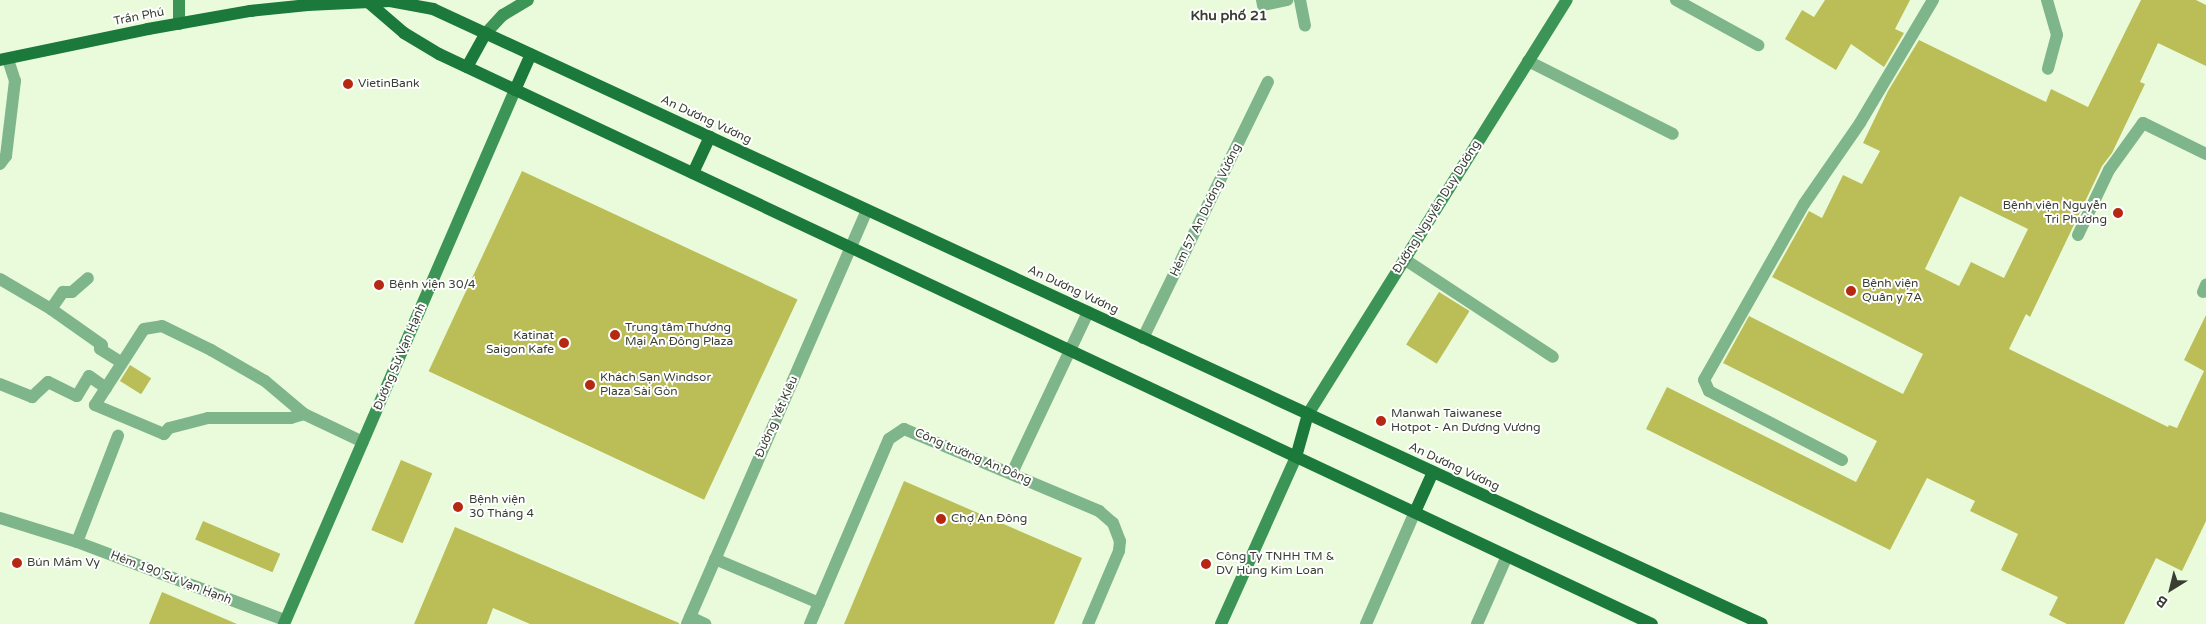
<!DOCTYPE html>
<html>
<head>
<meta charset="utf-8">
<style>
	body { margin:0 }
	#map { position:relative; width:2206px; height:624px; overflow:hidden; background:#eafbdb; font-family:"Varela Round",sans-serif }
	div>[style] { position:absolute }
	.building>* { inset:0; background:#bbbe57; transform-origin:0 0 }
	.lane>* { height:12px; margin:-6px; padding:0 6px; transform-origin:6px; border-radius:6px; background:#7fb58a }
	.street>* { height:12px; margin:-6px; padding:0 6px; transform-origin:6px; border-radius:6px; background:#7fb58a }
	.secondary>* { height:12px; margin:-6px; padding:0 6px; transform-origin:6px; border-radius:6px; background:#3c9556 }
	.primary>* { height:12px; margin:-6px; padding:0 6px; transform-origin:6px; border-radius:6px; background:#1a793b }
	.dots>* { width:14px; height:14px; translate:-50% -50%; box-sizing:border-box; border:2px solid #fff; border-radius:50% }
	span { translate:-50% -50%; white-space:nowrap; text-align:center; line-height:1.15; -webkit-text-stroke:4px #fff; paint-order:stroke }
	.street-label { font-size:12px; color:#383f32 }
	.poi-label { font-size:12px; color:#383f32 }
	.left { translate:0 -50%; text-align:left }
	.right { translate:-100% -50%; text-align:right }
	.neighbourhood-label { font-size:14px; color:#383f32; font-weight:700 }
	.north { position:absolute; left:2146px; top:564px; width:50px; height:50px; -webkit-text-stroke:4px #fff; paint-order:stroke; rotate:216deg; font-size:14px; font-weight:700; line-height:20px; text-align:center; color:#383f32 }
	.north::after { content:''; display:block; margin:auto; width:18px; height:22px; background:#383f32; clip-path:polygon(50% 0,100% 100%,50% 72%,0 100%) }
</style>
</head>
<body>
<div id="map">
	<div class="building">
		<i style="clip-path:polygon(1825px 0,1910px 0,1895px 29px,1904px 33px,1884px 67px,1851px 44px,1836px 70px,1785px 39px,1802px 10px,1814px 17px)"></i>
		<i style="clip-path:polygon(evenodd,2141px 0,2196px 0,2206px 5px,2206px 66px,2158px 43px,2140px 82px,2145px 84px,2112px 153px,2102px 166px,2030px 317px,2026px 314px,2009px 349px,2168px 427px,2169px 425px,2177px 428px,2204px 371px,2184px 360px,2206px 315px,2206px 521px,2182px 571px,2156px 558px,2124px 624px,2067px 624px,2049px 615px,2058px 597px,2001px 570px,2018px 534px,1970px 511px,1975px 501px,1927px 478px,1890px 550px,1646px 429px,1667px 387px,1856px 482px,1877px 441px,1723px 363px,1749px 316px,1903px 394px,1923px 354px,1772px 277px,1809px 211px,1822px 218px,1843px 175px,1862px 184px,1880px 151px,1863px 143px,1888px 91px,1919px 40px,2046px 102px,2051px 89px,2088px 107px,2141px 0,1960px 196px,2028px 229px,2004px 278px,1971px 262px,1959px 286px,1925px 269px,1960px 196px)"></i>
		<i style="left:522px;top:171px;width:304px;height:221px;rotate:25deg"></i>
		<i style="left:1439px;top:292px;width:36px;height:62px;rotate:32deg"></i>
		<i style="left:130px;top:365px;width:25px;height:19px;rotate:32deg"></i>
		<i style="left:401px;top:460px;width:34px;height:76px;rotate:23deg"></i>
		<i style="clip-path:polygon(904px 481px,1082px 558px,1054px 624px,844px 624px)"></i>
		<i style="left:203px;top:521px;width:84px;height:20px;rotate:23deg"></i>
		<i style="clip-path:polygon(455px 527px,679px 623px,679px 624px,530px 624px,493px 608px,487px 624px,414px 624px)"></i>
		<i style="clip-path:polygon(162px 592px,237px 624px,149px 624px)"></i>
	</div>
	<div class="lane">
		<i style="left:1262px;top:0;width:5px;rotate:79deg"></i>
		<i style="left:1263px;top:5px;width:25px;rotate:-12deg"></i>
		<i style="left:1300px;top:0;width:26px;rotate:79deg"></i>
		<i style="left:2047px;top:0;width:36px;rotate:74deg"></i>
		<i style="left:2057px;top:35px;width:35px;rotate:105deg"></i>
		<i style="left:1528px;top:61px;width:162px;rotate:26.7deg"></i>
		<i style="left:0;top:164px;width:10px;rotate:-53deg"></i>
		<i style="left:6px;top:156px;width:76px;rotate:-83.2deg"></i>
		<i style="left:15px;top:81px;width:23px;rotate:-108deg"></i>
		<i style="left:2078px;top:235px;width:72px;rotate:-64.5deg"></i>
		<i style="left:2109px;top:170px;width:58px;rotate:-54.1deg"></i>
		<i style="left:2143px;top:123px;width:70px;rotate:26.2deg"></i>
		<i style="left:1404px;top:259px;width:178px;rotate:33.3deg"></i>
		<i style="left:0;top:279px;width:59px;rotate:30.5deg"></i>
		<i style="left:51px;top:309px;width:62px;rotate:35.2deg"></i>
		<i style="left:102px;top:345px;width:4px;rotate:117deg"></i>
		<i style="left:100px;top:349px;width:25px;rotate:32deg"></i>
		<i style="left:2203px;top:292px;width:8px;rotate:-67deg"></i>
		<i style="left:51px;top:309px;width:21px;rotate:-55deg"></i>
		<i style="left:63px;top:292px;width:9px"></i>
		<i style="left:72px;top:292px;width:21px;rotate:-41deg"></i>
		<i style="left:1143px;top:338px;width:285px;rotate:-64deg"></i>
		<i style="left:0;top:384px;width:35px;rotate:22deg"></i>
		<i style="left:32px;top:397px;width:22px;rotate:-43deg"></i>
		<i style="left:48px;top:382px;width:32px;rotate:26deg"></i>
		<i style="left:77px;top:396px;width:23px;rotate:-59deg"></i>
		<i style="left:89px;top:376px;width:21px;rotate:35deg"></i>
		<i style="left:304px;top:414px;width:14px;rotate:163deg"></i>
		<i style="left:291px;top:418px;width:83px;rotate:180deg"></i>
		<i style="left:208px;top:418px;width:40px;rotate:165.6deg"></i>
		<i style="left:169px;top:428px;width:8px;rotate:130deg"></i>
		<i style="left:164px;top:434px;width:75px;rotate:-157.2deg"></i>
		<i style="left:95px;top:405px;width:90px;rotate:-57.2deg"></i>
		<i style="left:144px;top:329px;width:18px;rotate:-9deg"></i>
		<i style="left:162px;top:326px;width:55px;rotate:26.1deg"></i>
		<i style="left:211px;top:350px;width:62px;rotate:29.9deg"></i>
		<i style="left:265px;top:381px;width:51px;rotate:40.2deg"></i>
		<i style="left:304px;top:414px;width:65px;rotate:25.4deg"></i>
		<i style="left:1842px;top:460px;width:150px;rotate:-152.6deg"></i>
		<i style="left:1709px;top:391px;width:12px;rotate:-114deg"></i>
		<i style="left:1704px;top:380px;width:202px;rotate:-60.4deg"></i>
		<i style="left:1804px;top:204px;width:98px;rotate:-55.3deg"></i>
		<i style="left:1860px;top:123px;width:143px;rotate:-59.3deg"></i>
		<i style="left:1012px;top:473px;width:178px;rotate:-64.7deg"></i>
		<i style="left:0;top:518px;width:81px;rotate:17.3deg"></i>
		<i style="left:77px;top:542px;width:222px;rotate:20.6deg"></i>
		<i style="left:715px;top:559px;width:113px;rotate:22.9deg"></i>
		<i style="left:690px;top:617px;width:17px;rotate:25deg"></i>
		<i style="left:810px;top:624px;width:201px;rotate:-66.9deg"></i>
		<i style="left:889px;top:439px;width:18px;rotate:-34deg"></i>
		<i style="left:904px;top:429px;width:212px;rotate:22.8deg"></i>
		<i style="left:1099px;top:511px;width:18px;rotate:41deg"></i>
		<i style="left:1113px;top:523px;width:19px;rotate:69deg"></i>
		<i style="left:1120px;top:541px;width:10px;rotate:96deg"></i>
		<i style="left:1119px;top:551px;width:79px;rotate:113deg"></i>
	</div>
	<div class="street">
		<i style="left:1676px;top:0;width:94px;rotate:28.8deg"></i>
		<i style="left:77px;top:542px;width:114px;rotate:-68.9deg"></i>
		<i style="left:687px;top:624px;width:451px;rotate:-66.5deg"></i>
		<i style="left:1366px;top:624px;width:122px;rotate:-66.4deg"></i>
		<i style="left:1477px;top:624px;width:74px;rotate:-66.2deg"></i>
	</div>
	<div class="secondary">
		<i style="left:179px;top:24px;width:24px;rotate:-90deg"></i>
		<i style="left:486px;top:33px;width:25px;rotate:-47deg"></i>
		<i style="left:503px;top:15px;width:29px;rotate:-31deg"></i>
		<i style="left:1308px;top:414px;width:488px;rotate:-58deg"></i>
		<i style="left:284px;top:624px;width:582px;rotate:-66.61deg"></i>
		<i style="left:1221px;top:624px;width:183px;rotate:-65.8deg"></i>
	</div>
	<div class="primary">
		<i style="left:368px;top:2px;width:48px;rotate:40.7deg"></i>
		<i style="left:404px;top:33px;width:41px;rotate:31deg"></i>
		<i style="left:439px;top:54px;width:1340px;rotate:25.17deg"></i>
		<i style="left:0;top:60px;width:151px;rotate:-11.8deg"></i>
		<i style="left:148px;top:29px;width:104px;rotate:-10deg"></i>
		<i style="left:250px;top:11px;width:58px;rotate:-5.9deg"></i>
		<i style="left:308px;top:5px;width:82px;rotate:-2.8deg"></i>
		<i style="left:390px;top:1px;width:44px;rotate:10.5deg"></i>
		<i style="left:433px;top:9px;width:1464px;rotate:24.83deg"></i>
		<i style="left:467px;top:67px;width:39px;rotate:-61deg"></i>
		<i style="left:515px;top:90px;width:39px;rotate:-66deg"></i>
		<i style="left:693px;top:173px;width:40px;rotate:-65deg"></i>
		<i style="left:1296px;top:457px;width:45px;rotate:-74.4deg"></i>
		<i style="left:1415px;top:512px;width:44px;rotate:-65.8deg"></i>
	</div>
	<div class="dots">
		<i style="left:348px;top:84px;background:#b52811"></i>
		<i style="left:2118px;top:213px;background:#b52811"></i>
		<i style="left:379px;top:285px;background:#b52811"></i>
		<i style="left:1851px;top:291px;background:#b52811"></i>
		<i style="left:615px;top:335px;background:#b52811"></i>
		<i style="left:564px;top:343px;background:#b52811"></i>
		<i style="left:590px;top:385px;background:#b52811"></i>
		<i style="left:1381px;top:421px;background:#b52811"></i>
		<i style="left:458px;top:507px;background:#b52811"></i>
		<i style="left:941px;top:519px;background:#b52811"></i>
		<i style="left:17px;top:563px;background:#b52811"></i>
		<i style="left:1206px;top:564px;background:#b52811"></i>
	</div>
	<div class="street-label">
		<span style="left:139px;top:17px;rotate:-11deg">Trần Phú</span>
		<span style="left:706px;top:120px;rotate:25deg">An Dương Vương</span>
		<span style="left:1437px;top:207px;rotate:-58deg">Đường Nguyễn Duy Dương</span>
		<span style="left:1206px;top:210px;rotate:-64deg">Hẻm 57 An Dương Vương</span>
		<span style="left:1073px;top:290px;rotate:25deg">An Dương Vương</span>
		<span style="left:400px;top:357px;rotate:-67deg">Đường Sư Vạn Hạnh</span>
		<span style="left:777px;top:417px;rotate:-66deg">Đường Yết Kiêu</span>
		<span style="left:973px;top:457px;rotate:23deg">Công trường An Đông</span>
		<span style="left:1454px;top:467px;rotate:25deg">An Dương Vương</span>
		<span style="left:171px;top:578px;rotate:21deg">Hẻm 190 Sư Vạn Hạnh</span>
	</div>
	<div class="poi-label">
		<span class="left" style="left:358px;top:84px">VietinBank</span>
		<span class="right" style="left:2107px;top:213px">Bệnh viện Nguyễn<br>Tri Phương</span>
		<span class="left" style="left:1862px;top:291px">Bệnh viện<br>Quân y 7A</span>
		<span class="left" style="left:389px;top:285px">Bệnh viện 30/4</span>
		<span class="left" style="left:625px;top:335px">Trung tâm Thương<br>Mại An Đông Plaza</span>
		<span class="right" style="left:554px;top:343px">Katinat<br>Saigon Kafe</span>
		<span class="left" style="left:600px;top:385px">Khách Sạn Windsor<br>Plaza Sài Gòn</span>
		<span class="left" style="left:1391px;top:421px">Manwah Taiwanese<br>Hotpot - An Dương Vương</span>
		<span class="left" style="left:469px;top:507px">Bệnh viện<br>30 Tháng 4</span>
		<span class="left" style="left:951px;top:519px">Chợ An Đông</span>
		<span class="left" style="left:1216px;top:564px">Công Ty TNHH TM &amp;<br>DV Hùng Kim Loan</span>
		<span class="left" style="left:27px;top:563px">Bún Mắm Vy</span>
	</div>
	<div class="neighbourhood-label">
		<span style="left:1229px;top:16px">Khu phố 21</span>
	</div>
	<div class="north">B</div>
</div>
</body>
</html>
